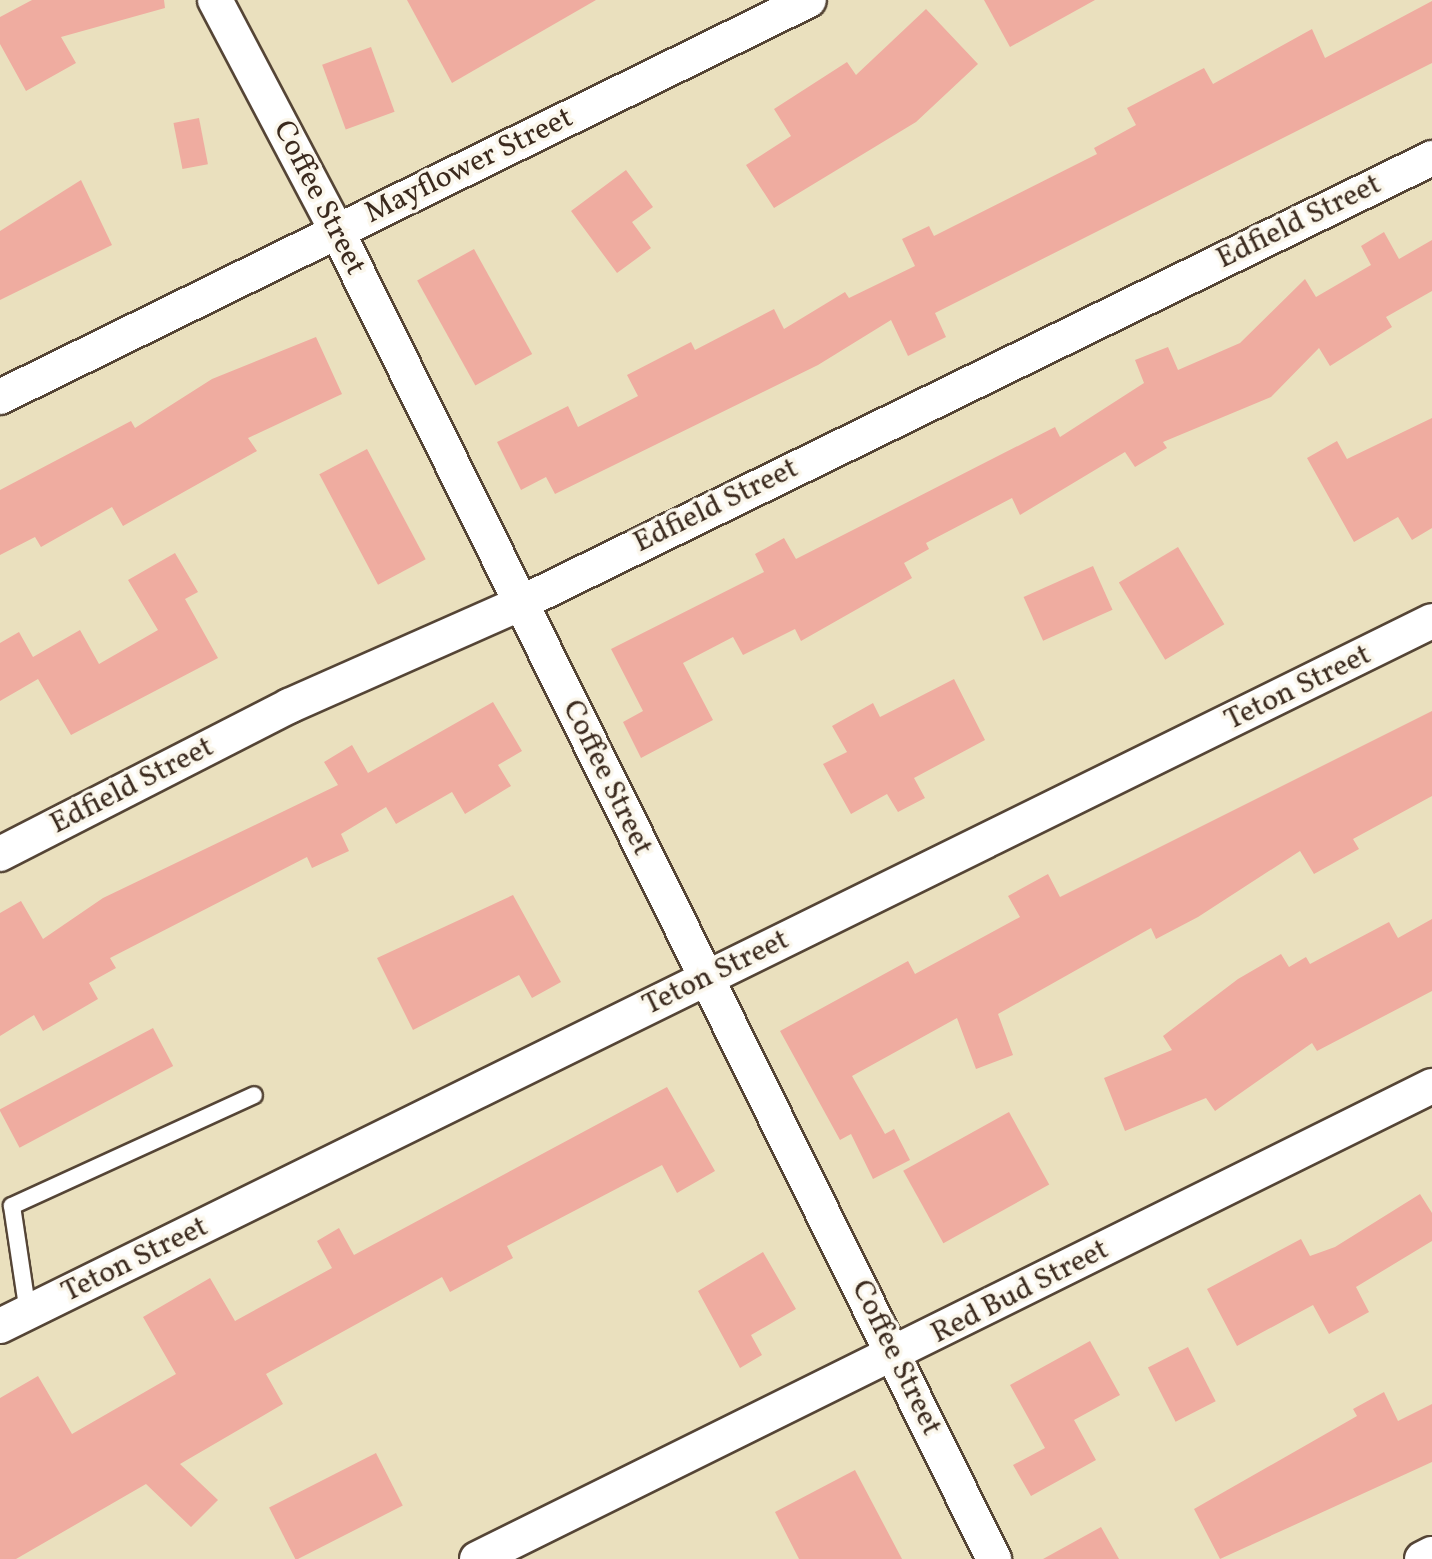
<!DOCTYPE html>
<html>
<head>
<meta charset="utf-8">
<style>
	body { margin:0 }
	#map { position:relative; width:1432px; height:1559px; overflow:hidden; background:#eae0be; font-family:Vollkorn,serif }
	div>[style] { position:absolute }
	.building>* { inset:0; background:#efaca0; transform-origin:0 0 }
	.roads { filter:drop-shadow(2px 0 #554536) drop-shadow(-2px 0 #554536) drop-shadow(0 2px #554536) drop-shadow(0 -2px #554536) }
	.lane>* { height:16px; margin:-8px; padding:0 8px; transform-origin:8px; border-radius:8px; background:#fff }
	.street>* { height:34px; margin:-17px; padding:0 17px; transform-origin:17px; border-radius:17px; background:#fff }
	span { translate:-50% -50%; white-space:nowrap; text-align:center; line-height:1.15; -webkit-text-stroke:7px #fbf7ec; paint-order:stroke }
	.street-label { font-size:30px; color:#3b2a1e }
</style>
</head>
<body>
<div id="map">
	<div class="building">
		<i style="clip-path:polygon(32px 0,164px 0,165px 8px,61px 37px,76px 63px,26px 91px,0 44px,0 17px)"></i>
		<i style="clip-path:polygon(407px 0,596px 0,452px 83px)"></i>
		<i style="clip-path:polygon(984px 0,1095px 0,1010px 47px)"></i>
		<i style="clip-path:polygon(1432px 1px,1432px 63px,935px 313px,946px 337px,908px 356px,891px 320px,818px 365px,555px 494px,546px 477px,521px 490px,497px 442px,568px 406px,578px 427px,638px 396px,627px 375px,691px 342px,695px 350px,774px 309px,784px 329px,845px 292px,849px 298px,915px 266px,902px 239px,929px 226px,934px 236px,1097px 154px,1094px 148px,1136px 125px,1127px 108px,1204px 68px,1213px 84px,1312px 29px,1325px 58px)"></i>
		<i style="clip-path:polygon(926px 9px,978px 64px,916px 122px,774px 208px,746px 165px,791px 136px,774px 109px,847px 62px,856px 75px)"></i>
		<i style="left:371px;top:47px;width:69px;height:52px;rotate:70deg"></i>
		<i style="left:199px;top:118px;width:47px;height:26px;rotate:79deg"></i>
		<i style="clip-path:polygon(626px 170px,653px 207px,632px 222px,651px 248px,617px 273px,571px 211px)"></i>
		<i style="clip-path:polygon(81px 180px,112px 245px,0 300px,0 231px)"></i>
		<i style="clip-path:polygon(1384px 232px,1399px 259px,1432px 240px,1432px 291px,1386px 317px,1392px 327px,1330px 366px,1319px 348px,1271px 397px,1163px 442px,1167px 448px,1135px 467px,1125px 452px,1020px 515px,1012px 498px,926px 543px,929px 549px,904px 563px,912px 578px,801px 641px,795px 629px,743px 655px,733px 637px,683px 663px,713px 720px,641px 758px,623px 722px,643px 711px,611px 649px,764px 572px,755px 554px,784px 538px,796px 559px,1055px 427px,1060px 437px,1144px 383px,1135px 360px,1168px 347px,1178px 370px,1240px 343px,1305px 279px,1316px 297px,1371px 265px,1361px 246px)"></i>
		<i style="left:474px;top:249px;width:120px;height:65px;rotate:61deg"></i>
		<i style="clip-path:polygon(316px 337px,342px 394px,248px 438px,257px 451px,123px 526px,112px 507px,41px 547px,35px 537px,0 555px,0 490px,131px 421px,135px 428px,212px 379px)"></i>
		<i style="clip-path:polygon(1432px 418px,1432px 528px,1412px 540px,1398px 517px,1354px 542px,1307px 458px,1337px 441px,1347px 459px)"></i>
		<i style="left:367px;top:449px;width:125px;height:54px;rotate:62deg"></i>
		<i style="left:1178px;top:547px;width:90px;height:69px;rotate:59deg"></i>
		<i style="clip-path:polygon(175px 553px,198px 592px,185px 599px,218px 658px,71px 735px,38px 679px,0 701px,0 643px,19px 632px,33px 657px,80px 630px,99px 664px,158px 630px,128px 580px)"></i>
		<i style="left:1093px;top:566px;width:48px;height:76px;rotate:66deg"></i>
		<i style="clip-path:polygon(954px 679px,985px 740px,914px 778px,925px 798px,898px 812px,887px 794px,851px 814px,823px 764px,847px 752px,832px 726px,873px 703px,880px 717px)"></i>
		<i style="clip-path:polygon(493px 702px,522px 751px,498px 765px,511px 786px,465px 814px,452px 792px,396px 824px,386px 807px,341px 834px,349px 851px,312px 868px,307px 857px,110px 958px,116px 968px,89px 983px,98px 999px,43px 1031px,34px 1015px,0 1036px,0 913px,21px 901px,43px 939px,103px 898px,338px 785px,324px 762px,352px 745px,368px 773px)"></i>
		<i style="clip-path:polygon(1432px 711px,1432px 796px,1353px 839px,1359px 849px,1314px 874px,1300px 851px,1198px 917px,1156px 939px,1151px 928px,998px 1014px,1013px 1055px,976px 1069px,957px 1018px,852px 1076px,885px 1134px,894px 1129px,910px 1160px,873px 1179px,851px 1134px,840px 1140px,780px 1031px,908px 961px,915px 974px,1020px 917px,1008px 896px,1048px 874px,1060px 897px)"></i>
		<i style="clip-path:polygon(513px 895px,561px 982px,532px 998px,519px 975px,413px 1030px,377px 958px)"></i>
		<i style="clip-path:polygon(1432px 919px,1432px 991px,1317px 1051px,1312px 1043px,1215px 1111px,1206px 1098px,1125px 1131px,1104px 1078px,1172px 1050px,1163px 1036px,1238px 979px,1281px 954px,1289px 967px,1306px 957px,1310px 964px,1389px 922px,1398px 938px)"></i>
		<i style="left:153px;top:1028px;width:43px;height:174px;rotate:62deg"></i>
		<i style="clip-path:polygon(667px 1087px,715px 1171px,677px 1193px,662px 1165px,507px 1246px,513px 1258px,450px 1292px,442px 1277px,266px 1374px,283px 1404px,180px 1464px,218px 1500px,191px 1527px,146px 1484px,16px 1559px,0 1559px,0 1398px,38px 1376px,72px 1434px,176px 1374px,143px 1317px,210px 1278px,235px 1321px,332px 1268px,317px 1241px,339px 1228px,354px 1255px)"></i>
		<i style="left:1009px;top:1112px;width:83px;height:121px;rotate:61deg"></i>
		<i style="clip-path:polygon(1420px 1194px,1432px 1213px,1432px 1241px,1356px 1287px,1369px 1312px,1329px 1334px,1313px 1305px,1237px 1346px,1207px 1289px,1301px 1239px,1310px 1256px,1335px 1247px)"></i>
		<i style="clip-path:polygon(763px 1252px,796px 1309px,751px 1335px,762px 1355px,740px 1368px,698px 1291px)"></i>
		<i style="clip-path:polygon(1090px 1341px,1120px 1395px,1074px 1420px,1096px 1460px,1031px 1496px,1013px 1465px,1045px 1448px,1010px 1385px)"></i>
		<i style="left:1188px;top:1347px;width:61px;height:45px;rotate:63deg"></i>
		<i style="clip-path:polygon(1384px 1392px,1398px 1421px,1432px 1404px,1432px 1462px,1220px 1559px,1194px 1509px,1357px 1416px,1353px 1409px)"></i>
		<i style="left:376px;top:1453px;width:59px;height:120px;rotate:63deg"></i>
		<i style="clip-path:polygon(855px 1470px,902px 1559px,799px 1559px,775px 1512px)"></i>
		<i style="clip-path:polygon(1101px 1527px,1119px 1559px,1043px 1559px)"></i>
	</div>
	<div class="roads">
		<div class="lane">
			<i style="left:28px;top:1313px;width:108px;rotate:-98.5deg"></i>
			<i style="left:12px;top:1206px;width:266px;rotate:-24.6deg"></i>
		</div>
		<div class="street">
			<i style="left:215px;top:0;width:261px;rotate:62.2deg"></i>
			<i style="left:337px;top:231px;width:1482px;rotate:63.68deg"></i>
			<i style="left:0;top:397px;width:901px;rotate:-26.14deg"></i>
			<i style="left:0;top:854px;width:325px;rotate:-27.1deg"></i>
			<i style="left:289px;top:706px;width:254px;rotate:-23.9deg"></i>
			<i style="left:521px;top:603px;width:1014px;rotate:-26.03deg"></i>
			<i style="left:0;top:1326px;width:1596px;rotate:-26.21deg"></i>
			<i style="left:477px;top:1559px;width:1066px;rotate:-26.35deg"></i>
			<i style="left:1422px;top:1559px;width:11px;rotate:-27deg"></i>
		</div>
	</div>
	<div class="street-label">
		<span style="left:469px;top:166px;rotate:-26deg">Mayflower Street</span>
		<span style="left:319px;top:198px;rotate:63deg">Coffee Street</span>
		<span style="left:1299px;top:222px;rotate:-26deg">Edfield Street</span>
		<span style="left:716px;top:506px;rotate:-26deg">Edfield Street</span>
		<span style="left:1298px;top:688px;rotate:-26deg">Teton Street</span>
		<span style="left:607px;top:778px;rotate:64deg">Coffee Street</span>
		<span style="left:132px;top:786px;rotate:-27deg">Edfield Street</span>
		<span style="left:716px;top:973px;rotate:-26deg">Teton Street</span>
		<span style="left:135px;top:1260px;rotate:-26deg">Teton Street</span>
		<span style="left:1020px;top:1292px;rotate:-27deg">Red Bud Street</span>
		<span style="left:896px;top:1358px;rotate:64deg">Coffee Street</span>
	</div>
</div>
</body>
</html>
